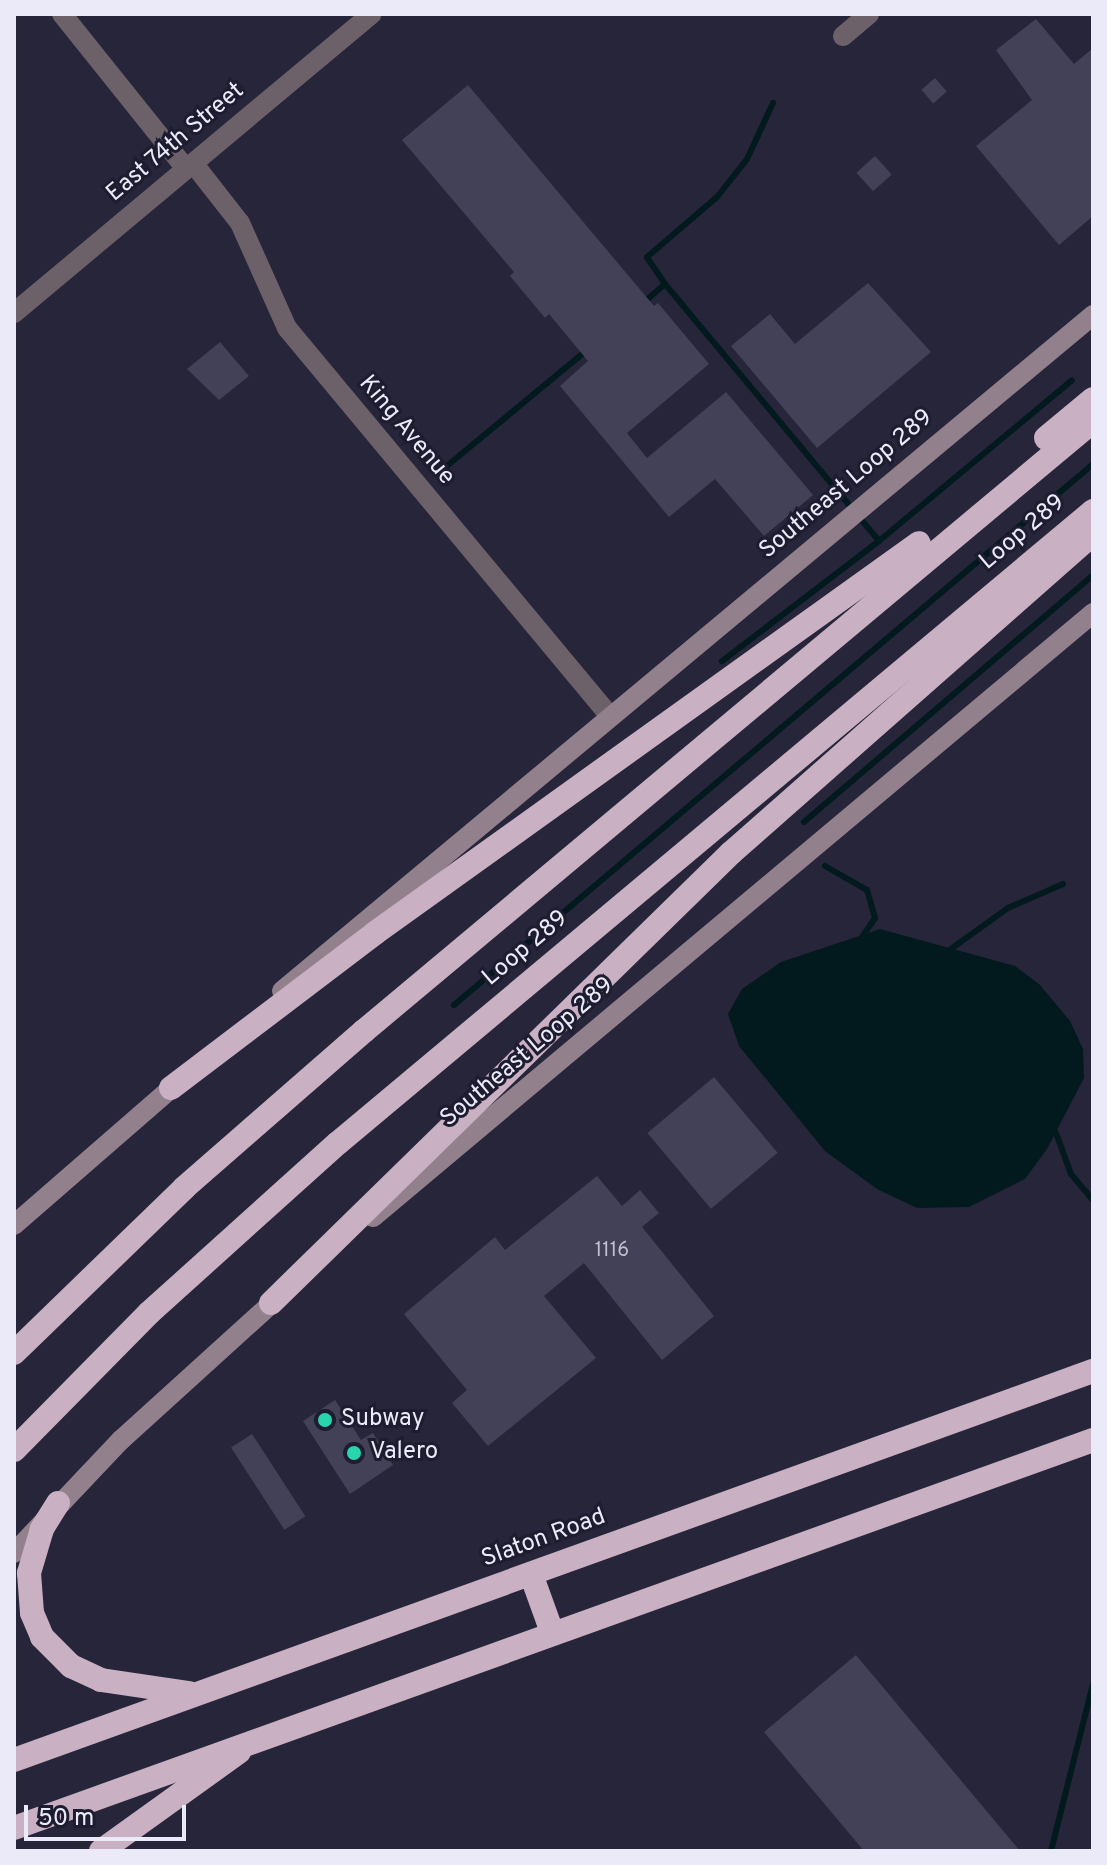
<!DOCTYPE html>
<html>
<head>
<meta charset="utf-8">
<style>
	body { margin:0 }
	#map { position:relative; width:1107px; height:1865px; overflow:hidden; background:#27253a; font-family:Overpass,sans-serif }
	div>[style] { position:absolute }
	.water>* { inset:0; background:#021a1d }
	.stream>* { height:6px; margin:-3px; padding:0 3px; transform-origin:3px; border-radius:3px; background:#021a1d }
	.building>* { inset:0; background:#424157; transform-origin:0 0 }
	.street>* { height:20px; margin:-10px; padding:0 10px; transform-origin:10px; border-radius:10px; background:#6c6169 }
	.secondary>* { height:20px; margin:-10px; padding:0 10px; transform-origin:10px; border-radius:10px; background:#92818d }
	.highway>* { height:24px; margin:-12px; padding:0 12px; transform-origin:12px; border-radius:12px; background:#c9b0c2 }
	.dots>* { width:22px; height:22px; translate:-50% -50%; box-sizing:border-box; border:4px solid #1d1c30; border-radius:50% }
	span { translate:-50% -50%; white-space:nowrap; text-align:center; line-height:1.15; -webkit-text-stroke:6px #1d1c30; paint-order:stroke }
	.number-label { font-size:20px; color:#c0c0d0 }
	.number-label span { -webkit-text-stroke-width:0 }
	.street-label { font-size:24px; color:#eaeaf8 }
	.poi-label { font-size:24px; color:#eaeaf8 }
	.left { translate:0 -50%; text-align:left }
	.frame { position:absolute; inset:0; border:16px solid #eaeaf8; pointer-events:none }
	.scale { position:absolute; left:24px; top:1805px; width:162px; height:36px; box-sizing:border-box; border:4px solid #eaeaf8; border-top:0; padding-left:10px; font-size:24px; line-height:28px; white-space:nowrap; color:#eaeaf8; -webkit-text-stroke:6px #1d1c30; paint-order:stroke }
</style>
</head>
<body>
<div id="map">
	<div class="water">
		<i style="clip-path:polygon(880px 929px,1015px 966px,1040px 985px,1070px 1021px,1083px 1049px,1084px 1078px,1047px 1149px,1025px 1179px,969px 1207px,917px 1208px,877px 1189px,825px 1151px,739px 1046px,728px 1014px,742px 989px,781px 962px)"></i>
	</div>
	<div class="stream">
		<i style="left:665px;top:284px;width:32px;rotate:-124deg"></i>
		<i style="left:647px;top:257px;width:92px;rotate:-40.6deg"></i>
		<i style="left:717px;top:197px;width:48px;rotate:-51.7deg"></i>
		<i style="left:747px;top:159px;width:62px;rotate:-65.1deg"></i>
		<i style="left:642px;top:304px;width:30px;rotate:-41deg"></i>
		<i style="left:665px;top:284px;width:334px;rotate:50.2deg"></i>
		<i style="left:879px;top:541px;width:198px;rotate:142.6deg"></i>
		<i style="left:442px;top:470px;width:188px;rotate:-39.6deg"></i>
		<i style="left:879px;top:541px;width:251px;rotate:-39.8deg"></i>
		<i style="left:804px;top:822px;width:380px;rotate:-40.5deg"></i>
		<i style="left:825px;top:866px;width:48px;rotate:29.7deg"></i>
		<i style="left:867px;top:890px;width:29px;rotate:74deg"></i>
		<i style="left:875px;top:918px;width:22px;rotate:124deg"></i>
		<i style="left:948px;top:951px;width:74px;rotate:-35.6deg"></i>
		<i style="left:1008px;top:908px;width:60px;rotate:-23.6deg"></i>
		<i style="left:454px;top:1005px;width:837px;rotate:-40.25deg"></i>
		<i style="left:1056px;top:1133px;width:44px;rotate:69.9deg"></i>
		<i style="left:1071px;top:1174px;width:34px;rotate:50deg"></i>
		<i style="left:1051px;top:1851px;width:172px;rotate:-75.9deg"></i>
	</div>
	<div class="building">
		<i style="clip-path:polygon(1036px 19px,1074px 64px,1093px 48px,1093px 216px,1059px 245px,976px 146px,1032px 100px,996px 50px)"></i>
		<i style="left:935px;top:78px;width:18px;height:18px;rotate:49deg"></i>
		<i style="clip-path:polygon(468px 85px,654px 306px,658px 303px,709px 364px,627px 433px,647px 458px,726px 392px,813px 495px,764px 536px,715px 479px,669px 517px,560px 386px,588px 361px,549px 314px,545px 318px,510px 276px,514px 272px,402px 140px)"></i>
		<i style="left:875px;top:156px;width:25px;height:25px;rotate:48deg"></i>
		<i style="clip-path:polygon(868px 283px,931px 352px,817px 448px,731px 346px,770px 314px,795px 344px)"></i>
		<i style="clip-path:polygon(220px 342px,249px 376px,219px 400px,187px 369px)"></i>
		<i style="left:714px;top:1077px;width:99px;height:87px;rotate:50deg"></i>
		<i style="clip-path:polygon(597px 1176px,622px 1206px,640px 1190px,659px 1213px,642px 1227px,714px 1316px,662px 1360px,584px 1263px,544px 1296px,596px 1358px,488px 1446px,452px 1403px,467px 1390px,404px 1314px,495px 1237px,505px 1250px)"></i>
		<i style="clip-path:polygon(335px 1400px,361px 1440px,373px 1433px,393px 1465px,350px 1494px,303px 1421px)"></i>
		<i style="left:252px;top:1434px;width:98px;height:25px;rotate:57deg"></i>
		<i style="clip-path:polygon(856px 1655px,1020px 1851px,864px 1851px,764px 1732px)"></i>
	</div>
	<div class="street">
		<i style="left:62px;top:14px;width:198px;rotate:51.3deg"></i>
		<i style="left:843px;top:36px;width:34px;rotate:-40deg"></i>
		<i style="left:193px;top:163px;width:76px;rotate:51.9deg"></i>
		<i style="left:240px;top:223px;width:115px;rotate:65.9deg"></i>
		<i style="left:287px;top:328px;width:503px;rotate:50.24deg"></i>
		<i style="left:14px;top:313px;width:466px;rotate:-39.9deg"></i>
	</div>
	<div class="secondary">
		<i style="left:282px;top:991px;width:1056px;rotate:-39.81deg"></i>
		<i style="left:373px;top:1217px;width:940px;rotate:-39.99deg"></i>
		<i style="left:14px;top:1225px;width:224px;rotate:-41deg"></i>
		<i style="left:14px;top:1553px;width:156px;rotate:-46.6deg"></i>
		<i style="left:121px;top:1440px;width:216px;rotate:-42.2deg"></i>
	</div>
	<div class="highway">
		<i style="left:1046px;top:438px;width:61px;rotate:-39.7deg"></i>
		<i style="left:171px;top:1088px;width:256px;rotate:-37.2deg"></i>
		<i style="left:375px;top:933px;width:669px;rotate:-35.64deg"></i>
		<i style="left:271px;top:1303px;width:644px;rotate:-44.37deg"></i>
		<i style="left:731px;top:853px;width:482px;rotate:-41.4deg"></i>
		<i style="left:14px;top:1353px;width:237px;rotate:-44.1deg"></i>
		<i style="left:184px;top:1188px;width:239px;rotate:-41.1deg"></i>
		<i style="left:364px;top:1031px;width:951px;rotate:-39.92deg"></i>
		<i style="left:14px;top:1450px;width:192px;rotate:-45.4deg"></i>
		<i style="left:149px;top:1313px;width:254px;rotate:-42deg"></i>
		<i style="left:338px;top:1143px;width:985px;rotate:-39.93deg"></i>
		<i style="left:58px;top:1503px;width:31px;rotate:122deg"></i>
		<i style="left:42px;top:1529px;width:46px;rotate:106.5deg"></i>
		<i style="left:29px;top:1573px;width:40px;rotate:85.7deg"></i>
		<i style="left:32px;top:1613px;width:26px;rotate:67deg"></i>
		<i style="left:42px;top:1637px;width:41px;rotate:45deg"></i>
		<i style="left:71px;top:1666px;width:33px;rotate:25deg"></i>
		<i style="left:101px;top:1680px;width:89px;rotate:8.4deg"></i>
		<i style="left:531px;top:1574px;width:62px;rotate:70.1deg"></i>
		<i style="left:14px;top:1760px;width:1147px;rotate:-19.83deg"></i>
		<i style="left:14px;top:1828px;width:1147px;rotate:-19.78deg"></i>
		<i style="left:101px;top:1851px;width:170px;rotate:-35.7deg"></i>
	</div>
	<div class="dots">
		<i style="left:325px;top:1420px;background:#28d5ad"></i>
		<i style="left:354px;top:1453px;background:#28d5ad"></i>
	</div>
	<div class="number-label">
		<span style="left:612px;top:1251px">1116</span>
	</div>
	<div class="street-label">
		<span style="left:176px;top:143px;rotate:-40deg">East 74th Street</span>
		<span style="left:406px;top:431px;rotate:50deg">King Avenue</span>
		<span style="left:847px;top:485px;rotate:-40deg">Southeast Loop 289</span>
		<span style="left:1023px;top:533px;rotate:-40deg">Loop 289</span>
		<span style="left:526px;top:949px;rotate:-40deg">Loop 289</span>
		<span style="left:528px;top:1053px;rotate:-40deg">Southeast Loop 289</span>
		<span style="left:544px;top:1539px;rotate:-20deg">Slaton Road</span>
	</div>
	<div class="poi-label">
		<span class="left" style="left:341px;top:1420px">Subway</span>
		<span class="left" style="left:370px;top:1453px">Valero</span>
	</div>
	<div class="frame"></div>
	<div class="scale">50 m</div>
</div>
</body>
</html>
